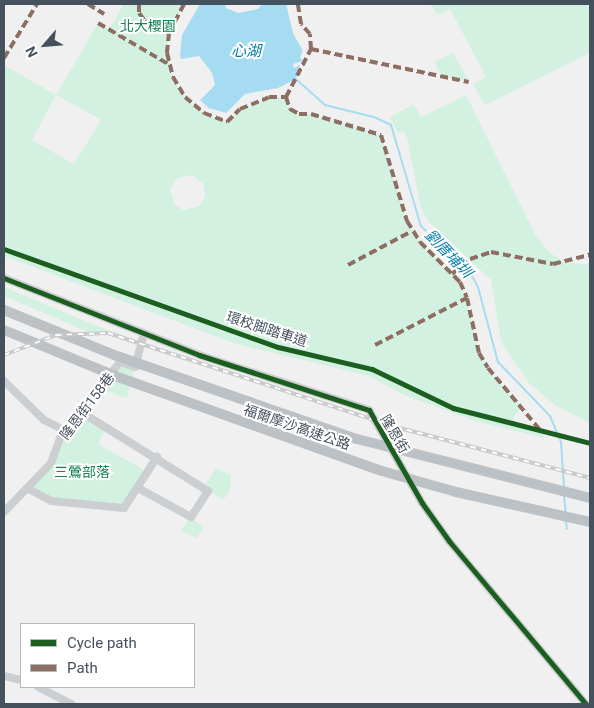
<!DOCTYPE html>
<html>
<head>
<meta charset="utf-8">
<style>
	body { margin:0 }
	#map { position:relative; width:594px; height:708px; overflow:hidden; background:#f1f0f0; font-family:Roboto,"Noto Sans TC",sans-serif }
	div>[style] { position:absolute }
	.green>* { inset:0; background:#d3f1e1 }
	.water>* { inset:0; background:#a6dcf1 }
	.stream>* { height:2px; margin:-1px; padding:0 1px; transform-origin:1px; border-radius:1px; background:#a6dcf1 }
	.minor>* { height:8px; margin:-4px; padding:0 4px; transform-origin:4px; border-radius:4px; background:#cccfd1 }
	.highway>* { height:10px; margin:-5px; padding:0 5px; transform-origin:5px; border-radius:5px; background:#bcc1c6 }
	.rail>* { height:4px; margin-top:-2px; transform-origin:0; background:repeating-linear-gradient(90deg,#fff 0 5.5px,#c6c8ca 0 11px); box-sizing:border-box; border-block:1px solid #c6c8ca }
	.quiet>* { height:4px; margin-top:-2px; transform-origin:0; background:repeating-linear-gradient(90deg,#8d6e63 0 8px,transparent 0 12px) }
	.cycleway>* { height:5px; margin:-2.5px; padding:0 2.5px; transform-origin:2.5px; border-radius:2.5px; background:#1b5e20 }
	span { translate:-50% -50%; white-space:nowrap; text-align:center; line-height:1.15; -webkit-text-stroke:4px #fff; paint-order:stroke }
	.park-label { font-size:14px; color:#128452 }
	.street-label { font-size:14px; color:#46515e }
	.water-label { font-size:15px; color:#057eab; font-style:italic }
	.frame { position:absolute; inset:0; border:5px solid #46515e; pointer-events:none }
	.legend { position:absolute; left:20px; top:623px; width:175px; height:65px; box-sizing:border-box; background:#fff; border:1px solid #b5b9bf; margin:0; padding:6px 9px; list-style:none; font-size:15px; color:#46515e }
	.legend li { display:flex; align-items:center; gap:10px; height:25px }
	.legend b { width:25px; border:1px solid #b5b9bf }
	.north { position:absolute; left:20px; top:20px; width:50px; height:50px; -webkit-text-stroke:4px #fff; paint-order:stroke; rotate:243deg; font-size:14px; font-weight:700; line-height:20px; text-align:center; color:#46515e }
	.north::after { content:''; display:block; margin:auto; width:18px; height:22px; background:#46515e; clip-path:polygon(50% 0,100% 100%,50% 72%,0 100%) }
</style>
</head>
<body>
<div id="map">
	<div class="green">
		<i style="clip-path:polygon(evenodd,124px 4px,184px 4px,169px 33px,167px 53px,173px 77px,185px 97px,204px 113px,227px 122px,240px 109px,269px 97px,286px 97px,290px 109px,299px 114px,311px 114px,381px 135px,407px 221px,420px 242px,460px 282px,467px 298px,479px 353px,499px 382px,522px 407px,513px 418px,522px 426px,537px 426px,545px 438px,475px 421px,404px 395px,369px 376px,236px 344px,4px 256px,4px 65px,56px 95px,98px 23px,109px 29px,124px 4px,56px 95px,101px 120px,74px 164px,32px 140px,56px 95px,124px 4px,192px 175px,204px 185px,205px 196px,200px 206px,184px 210px,175px 205px,170px 190px,176px 179px,192px 175px)"></i>
		<i style="clip-path:polygon(431px 4px,587px 4px,590px 10px,590px 53px,485px 105px,473px 84px,486px 77px,450px 9px,437px 15px)"></i>
		<i style="clip-path:polygon(453px 53px,466px 76px,469px 82px,442px 76px,434px 62px)"></i>
		<i style="clip-path:polygon(466px 95px,535px 234px,549px 252px,564px 262px,590px 265px,590px 423px,555px 405px,529px 383px,501px 342px,491px 280px,428px 221px,421px 208px,407px 137px,404px 131px,398px 133px,390px 117px,414px 104px,421px 117px)"></i>
		<i style="clip-path:polygon(4px 287px,78px 318px,113px 332px,93px 334px,4px 296px)"></i>
		<i style="clip-path:polygon(120px 362px,135px 367px,127px 398px,100px 389px)"></i>
		<i style="clip-path:polygon(81px 412px,106px 427px,98px 444px,148px 472px,128px 505px,51px 501px,27px 488px,51px 463px,61px 436px)"></i>
		<i style="clip-path:polygon(216px 468px,231px 475px,230px 491px,223px 500px,210px 491px,206px 483px)"></i>
		<i style="clip-path:polygon(189px 518px,204px 526px,197px 538px,181px 531px)"></i>
	</div>
	<div class="water">
		<i style="clip-path:polygon(200px 4px,225px 4px,226px 8px,238px 13px,258px 9px,262px 4px,286px 4px,293px 33px,303px 51px,300px 57px,303px 61px,293px 64px,294px 68px,300px 65px,296px 79px,278px 88px,245px 94px,226px 113px,209px 108px,200px 100px,215px 85px,212px 73px,199px 56px,181px 59px,180px 56px,182px 35px)"></i>
	</div>
	<div class="stream">
		<i style="left:296px;top:79px;width:39px;rotate:42deg"></i>
		<i style="left:325px;top:105px;width:50px;rotate:13.8deg"></i>
		<i style="left:374px;top:117px;width:19px;rotate:25deg"></i>
		<i style="left:391px;top:125px;width:105px;rotate:73.5deg"></i>
		<i style="left:421px;top:226px;width:69px;rotate:43.8deg"></i>
		<i style="left:471px;top:274px;width:15px;rotate:62deg"></i>
		<i style="left:478px;top:287px;width:78px;rotate:75.1deg"></i>
		<i style="left:498px;top:362px;width:75px;rotate:46.1deg"></i>
		<i style="left:550px;top:416px;width:28px;rotate:67deg"></i>
		<i style="left:561px;top:442px;width:45px;rotate:86.2deg"></i>
		<i style="left:564px;top:496px;width:18px;rotate:84deg"></i>
		<i style="left:566px;top:521px;width:8px;rotate:83deg"></i>
	</div>
	<div class="minor">
		<i style="left:4px;top:278px;width:210px;rotate:21.5deg"></i>
		<i style="left:199px;top:355px;width:179px;rotate:17.9deg"></i>
		<i style="left:369px;top:410px;width:107px;rotate:60.3deg"></i>
		<i style="left:422px;top:503px;width:47px;rotate:54.6deg"></i>
		<i style="left:449px;top:541px;width:213px;rotate:50deg"></i>
		<i style="left:4px;top:381px;width:56px;rotate:44.3deg"></i>
		<i style="left:44px;top:420px;width:25px;rotate:27deg"></i>
		<i style="left:81px;top:412px;width:150px;rotate:31.9deg"></i>
		<i style="left:208px;top:491px;width:31px;rotate:123deg"></i>
		<i style="left:191px;top:517px;width:60px;rotate:-151.3deg"></i>
		<i style="left:27px;top:488px;width:27px;rotate:28deg"></i>
		<i style="left:51px;top:501px;width:73px;rotate:5.5deg"></i>
		<i style="left:124px;top:508px;width:61px;rotate:-57.1deg"></i>
		<i style="left:4px;top:512px;width:68px;rotate:-46.2deg"></i>
		<i style="left:51px;top:463px;width:29px;rotate:-70deg"></i>
		<i style="left:61px;top:436px;width:95px;rotate:-51.4deg"></i>
		<i style="left:120px;top:362px;width:16px;rotate:18deg"></i>
		<i style="left:135px;top:367px;width:34px;rotate:-75deg"></i>
		<i style="left:4px;top:676px;width:17px;rotate:13deg"></i>
		<i style="left:38px;top:687px;width:38px;rotate:27deg"></i>
	</div>
	<div class="highway">
		<i style="left:4px;top:310px;width:122px;rotate:22.2deg"></i>
		<i style="left:117px;top:356px;width:254px;rotate:19.1deg"></i>
		<i style="left:357px;top:439px;width:240px;rotate:14.2deg"></i>
		<i style="left:4px;top:330px;width:120px;rotate:22.5deg"></i>
		<i style="left:115px;top:376px;width:283px;rotate:19.6deg"></i>
		<i style="left:382px;top:471px;width:77px;rotate:15.8deg"></i>
		<i style="left:456px;top:492px;width:137px;rotate:12.6deg"></i>
	</div>
	<div class="rail">
		<i style="left:4px;top:355px;width:56px;rotate:-21deg"></i>
		<i style="left:56px;top:335px;width:52px;rotate:-2.2deg"></i>
		<i style="left:108px;top:333px;width:303px;rotate:18.1deg"></i>
		<i style="left:396px;top:427px;width:201px;rotate:14.7deg"></i>
	</div>
	<div class="quiet">
		<i style="left:88px;top:4px;width:19px;rotate:32deg"></i>
		<i style="left:139px;top:4px;width:9px;rotate:90deg"></i>
		<i style="left:139px;top:13px;width:10px;rotate:53deg"></i>
		<i style="left:145px;top:21px;width:27px;rotate:27deg"></i>
		<i style="left:184px;top:4px;width:33px;rotate:117deg"></i>
		<i style="left:169px;top:33px;width:20px;rotate:96deg"></i>
		<i style="left:167px;top:53px;width:25px;rotate:76deg"></i>
		<i style="left:173px;top:77px;width:23px;rotate:59deg"></i>
		<i style="left:185px;top:97px;width:25px;rotate:40deg"></i>
		<i style="left:204px;top:113px;width:25px;rotate:21deg"></i>
		<i style="left:227px;top:122px;width:18px;rotate:-45deg"></i>
		<i style="left:240px;top:109px;width:31px;rotate:-22deg"></i>
		<i style="left:269px;top:97px;width:17px"></i>
		<i style="left:98px;top:23px;width:83px;rotate:30.3deg"></i>
		<i style="left:311px;top:49px;width:161px;rotate:11.8deg"></i>
		<i style="left:4px;top:58px;width:63px;rotate:-58.6deg"></i>
		<i style="left:286px;top:97px;width:13px;rotate:72deg"></i>
		<i style="left:290px;top:109px;width:10px;rotate:29deg"></i>
		<i style="left:299px;top:114px;width:12px"></i>
		<i style="left:311px;top:114px;width:73px;rotate:16.7deg"></i>
		<i style="left:381px;top:135px;width:90px;rotate:73.2deg"></i>
		<i style="left:407px;top:221px;width:25px;rotate:58deg"></i>
		<i style="left:420px;top:242px;width:57px;rotate:45deg"></i>
		<i style="left:460px;top:282px;width:17px;rotate:66deg"></i>
		<i style="left:467px;top:298px;width:56px;rotate:77.7deg"></i>
		<i style="left:479px;top:353px;width:17px;rotate:59deg"></i>
		<i style="left:488px;top:368px;width:81px;rotate:50deg"></i>
		<i style="left:286px;top:97px;width:54px;rotate:-62.5deg"></i>
		<i style="left:311px;top:49px;width:15px;rotate:-94deg"></i>
		<i style="left:310px;top:34px;width:13px;rotate:-132deg"></i>
		<i style="left:301px;top:24px;width:20px;rotate:-99deg"></i>
		<i style="left:348px;top:265px;width:72px;rotate:-28deg"></i>
		<i style="left:452px;top:274px;width:23px;rotate:-40deg"></i>
		<i style="left:470px;top:259px;width:22px;rotate:-18deg"></i>
		<i style="left:491px;top:252px;width:63px;rotate:11deg"></i>
		<i style="left:553px;top:264px;width:38px;rotate:-14deg"></i>
		<i style="left:375px;top:345px;width:103px;rotate:-27.1deg"></i>
	</div>
	<div class="cycleway">
		<i style="left:4px;top:249px;width:291px;rotate:19.7deg"></i>
		<i style="left:278px;top:347px;width:97px;rotate:13.2deg"></i>
		<i style="left:372px;top:369px;width:90px;rotate:25.7deg"></i>
		<i style="left:453px;top:408px;width:141px;rotate:14.3deg"></i>
		<i style="left:4px;top:278px;width:210px;rotate:21.5deg"></i>
		<i style="left:199px;top:355px;width:179px;rotate:17.9deg"></i>
		<i style="left:369px;top:410px;width:107px;rotate:60.3deg"></i>
		<i style="left:422px;top:503px;width:47px;rotate:54.6deg"></i>
		<i style="left:449px;top:541px;width:213px;rotate:50deg"></i>
	</div>
	<div class="park-label">
		<span style="left:148px;top:26px">北大櫻園</span>
		<span style="left:82px;top:472px">三鶯部落</span>
	</div>
	<div class="street-label">
		<span style="left:267px;top:329px;rotate:18deg">環校脚踏車道</span>
		<span style="left:87px;top:406px;rotate:-53deg">隆恩街158巷</span>
		<span style="left:297px;top:427px;rotate:19deg">福爾摩沙高速公路</span>
		<span style="left:395px;top:434px;rotate:59deg">隆恩街</span>
	</div>
	<div class="water-label">
		<span style="left:246px;top:52px">心湖</span>
		<span style="left:448px;top:254px;rotate:46deg">劉厝埔圳</span>
	</div>
	<div class="frame"></div>
	<ul class="legend">
	<li><b style="height:6px;background:#1b5e20"></b>Cycle path</li>
	<li><b style="height:6px;background:#8d6e63"></b>Path</li>
	</ul>
	<div class="north">N</div>
</div>
</body>
</html>
